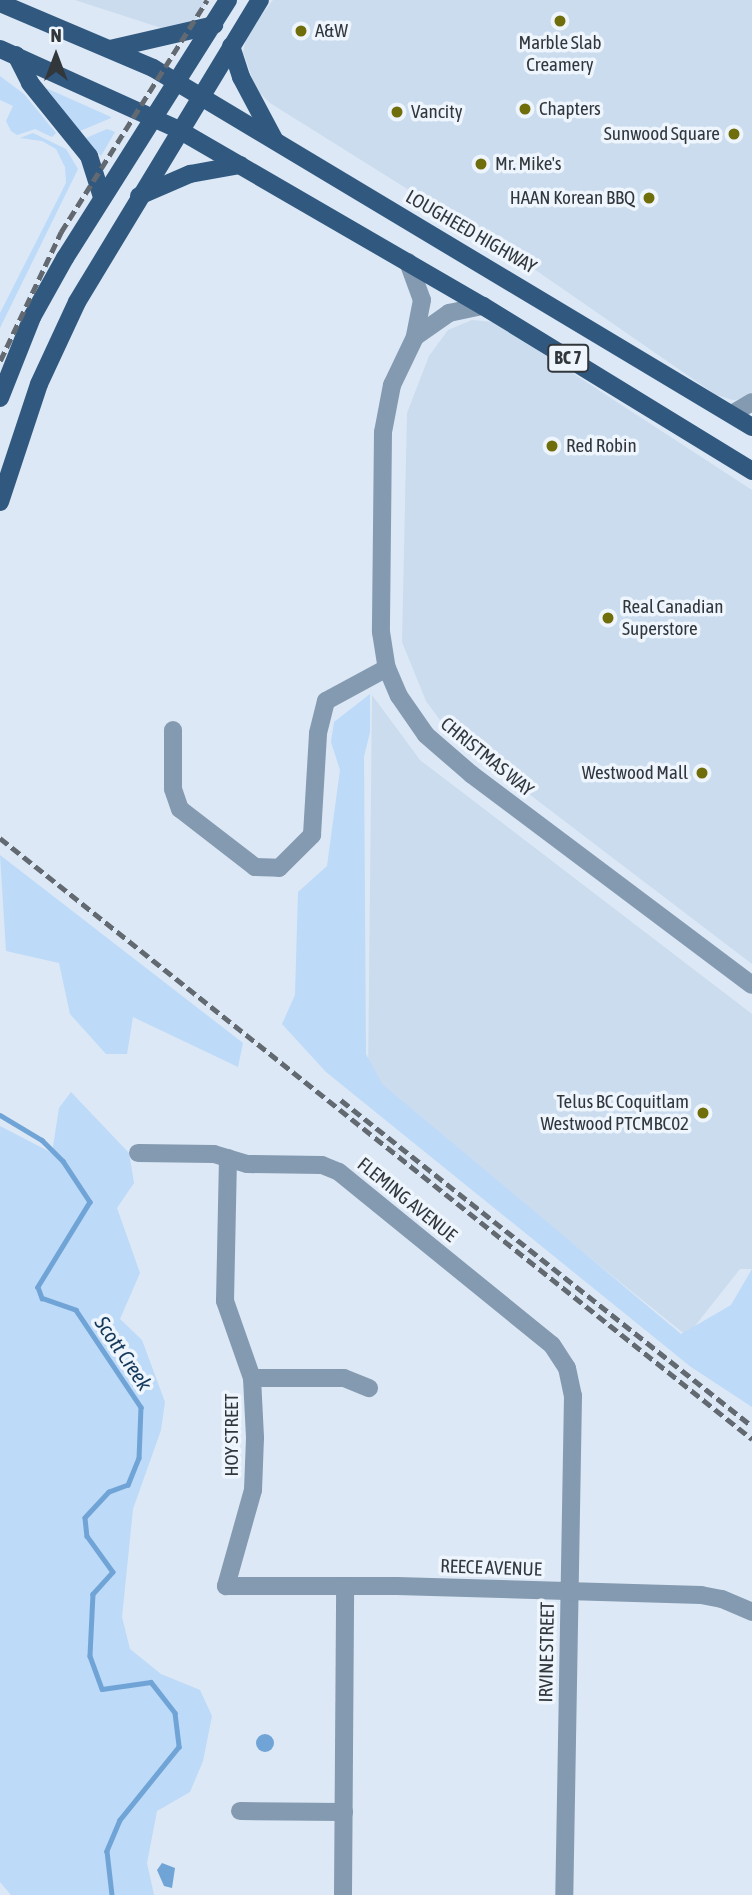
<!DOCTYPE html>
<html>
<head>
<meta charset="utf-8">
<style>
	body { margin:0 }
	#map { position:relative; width:752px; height:1895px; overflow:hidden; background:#dce8f5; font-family:"Asap Condensed",sans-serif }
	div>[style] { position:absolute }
	.built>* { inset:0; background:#cbdcee }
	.green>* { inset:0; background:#bddaf8 }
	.water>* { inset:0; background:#71a4d6 }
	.round { border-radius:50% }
	.stream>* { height:4.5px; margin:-2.25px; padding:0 2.25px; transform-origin:2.25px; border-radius:2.25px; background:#71a4d6 }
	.minor>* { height:18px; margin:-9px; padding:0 9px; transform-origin:9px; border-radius:9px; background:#849ab0 }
	.major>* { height:18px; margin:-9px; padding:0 9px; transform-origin:9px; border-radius:9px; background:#315980 }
	.rail>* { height:4.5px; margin-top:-2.25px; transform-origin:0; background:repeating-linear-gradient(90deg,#626971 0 10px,transparent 0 15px) }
	.dots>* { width:19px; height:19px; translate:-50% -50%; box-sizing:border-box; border:4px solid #eef5fd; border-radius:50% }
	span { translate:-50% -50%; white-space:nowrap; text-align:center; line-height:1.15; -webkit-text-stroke:7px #eef5fd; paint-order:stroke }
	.shield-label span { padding:2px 5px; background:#eef5fd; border:2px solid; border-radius:5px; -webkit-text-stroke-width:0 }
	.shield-label { font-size:18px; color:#32373c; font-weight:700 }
	.poi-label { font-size:19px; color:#32373c }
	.left { translate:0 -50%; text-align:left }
	.right { translate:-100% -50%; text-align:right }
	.street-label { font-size:19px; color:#32373c }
	.water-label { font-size:21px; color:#13385a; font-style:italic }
	.north { position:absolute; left:21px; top:21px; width:70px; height:70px; -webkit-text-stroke:5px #eef5fd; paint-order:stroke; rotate:0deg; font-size:19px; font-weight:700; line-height:28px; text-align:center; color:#32373c }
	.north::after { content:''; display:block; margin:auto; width:24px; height:32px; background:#32373c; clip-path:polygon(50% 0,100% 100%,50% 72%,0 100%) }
</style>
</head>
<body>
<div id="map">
	<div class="built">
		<i style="clip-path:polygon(75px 0,207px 0,186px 36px)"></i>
		<i style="clip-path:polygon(273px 0,752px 0,752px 398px,733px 400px,716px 395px,524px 262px,270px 103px,256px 89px,243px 52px,247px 35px)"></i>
		<i style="clip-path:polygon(472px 320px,494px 322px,752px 490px,752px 964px,491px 765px,445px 727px,426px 701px,402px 642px,407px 413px,429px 356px,448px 330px)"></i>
		<i style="clip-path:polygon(372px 695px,420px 760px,752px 1014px,752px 1269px,740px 1269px,687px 1336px,368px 1079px)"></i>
	</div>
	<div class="green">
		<i style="clip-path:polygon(0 76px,24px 94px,56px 133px,52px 137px,35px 129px,17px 135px,11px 131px,6px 121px,13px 106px,0 100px)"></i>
		<i style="clip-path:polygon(46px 88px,111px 117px,111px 118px,80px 131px)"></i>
		<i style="clip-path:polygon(107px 129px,115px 132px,101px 156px,86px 138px)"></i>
		<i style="clip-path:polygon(33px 133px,66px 149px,78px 169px,0 328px,0 313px,66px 183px,65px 167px,56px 149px,42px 141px,20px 138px)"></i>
		<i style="clip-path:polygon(370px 694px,370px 732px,364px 757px,366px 1054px,382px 1084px,681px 1334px,731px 1305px,752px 1269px,752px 1407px,691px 1367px,326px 1072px,282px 1024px,295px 995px,298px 892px,327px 866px,340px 770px,331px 742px,334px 722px)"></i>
		<i style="clip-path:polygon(0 855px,243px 1043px,238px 1067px,133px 1017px,127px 1054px,106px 1054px,70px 1014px,59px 963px,6px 951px)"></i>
		<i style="clip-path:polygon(71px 1092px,129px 1153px,134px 1183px,117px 1208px,140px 1273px,120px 1319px,142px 1340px,165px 1402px,161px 1430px,133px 1509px,122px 1617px,130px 1649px,161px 1674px,200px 1690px,212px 1716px,203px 1761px,190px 1792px,157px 1811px,147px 1863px,154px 1895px,11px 1895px,0 1882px,0 1126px,52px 1153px,59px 1108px)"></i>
	</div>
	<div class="water">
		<i class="round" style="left:256px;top:1734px;width:18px;height:18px"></i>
		<i style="clip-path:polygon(162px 1863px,175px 1868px,172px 1888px,164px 1886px,157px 1870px)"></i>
	</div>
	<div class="stream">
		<i style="left:0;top:1115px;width:49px;rotate:30.8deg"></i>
		<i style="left:42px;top:1140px;width:30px;rotate:45deg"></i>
		<i style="left:63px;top:1161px;width:49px;rotate:56.6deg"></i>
		<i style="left:90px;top:1202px;width:100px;rotate:121.5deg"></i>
		<i style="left:38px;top:1287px;width:12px;rotate:70deg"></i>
		<i style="left:42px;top:1298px;width:36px;rotate:19deg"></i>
		<i style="left:76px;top:1310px;width:117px;rotate:56.2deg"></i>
		<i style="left:141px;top:1407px;width:51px;rotate:92.2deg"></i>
		<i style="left:139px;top:1458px;width:29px;rotate:112deg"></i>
		<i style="left:128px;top:1485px;width:20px;rotate:160deg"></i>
		<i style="left:109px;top:1492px;width:35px;rotate:133deg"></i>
		<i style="left:85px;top:1518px;width:18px;rotate:84deg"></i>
		<i style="left:87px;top:1536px;width:44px;rotate:54.2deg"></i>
		<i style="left:113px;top:1572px;width:30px;rotate:132deg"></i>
		<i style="left:93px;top:1594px;width:62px;rotate:92.8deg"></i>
		<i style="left:90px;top:1656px;width:35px;rotate:70deg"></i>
		<i style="left:102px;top:1689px;width:49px;rotate:-8.1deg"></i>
		<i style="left:151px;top:1682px;width:39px;rotate:52deg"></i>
		<i style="left:175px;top:1713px;width:34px;rotate:83deg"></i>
		<i style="left:179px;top:1747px;width:94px;rotate:128.9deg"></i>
		<i style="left:120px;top:1820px;width:34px;rotate:113deg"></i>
		<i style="left:107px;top:1851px;width:44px;rotate:83.5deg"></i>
	</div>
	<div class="minor">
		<i style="left:408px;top:262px;width:40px;rotate:69.8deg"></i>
		<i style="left:422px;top:300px;width:38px;rotate:101deg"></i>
		<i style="left:415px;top:337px;width:53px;rotate:115.6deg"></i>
		<i style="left:392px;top:385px;width:48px;rotate:100.8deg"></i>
		<i style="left:383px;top:432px;width:200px;rotate:90.6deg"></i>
		<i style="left:381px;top:632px;width:36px;rotate:81deg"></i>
		<i style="left:387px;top:668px;width:30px;rotate:67deg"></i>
		<i style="left:399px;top:696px;width:47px;rotate:55.3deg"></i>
		<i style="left:426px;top:735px;width:60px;rotate:40.9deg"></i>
		<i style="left:471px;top:774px;width:351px;rotate:36.9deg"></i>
		<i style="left:415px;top:337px;width:42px;rotate:-35.2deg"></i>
		<i style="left:449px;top:313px;width:35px;rotate:-12deg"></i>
		<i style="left:732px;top:414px;width:23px;rotate:-31deg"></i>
		<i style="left:173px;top:730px;width:59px;rotate:90deg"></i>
		<i style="left:173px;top:789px;width:21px;rotate:71deg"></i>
		<i style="left:180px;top:809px;width:95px;rotate:37.7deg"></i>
		<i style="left:255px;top:867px;width:24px;rotate:2deg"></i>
		<i style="left:279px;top:868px;width:47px;rotate:-45deg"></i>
		<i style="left:312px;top:835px;width:102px;rotate:-86.6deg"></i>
		<i style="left:318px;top:733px;width:33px;rotate:-76deg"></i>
		<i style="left:326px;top:701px;width:69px;rotate:-28.4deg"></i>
		<i style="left:138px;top:1153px;width:76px;rotate:0.8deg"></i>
		<i style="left:214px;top:1154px;width:34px;rotate:17deg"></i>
		<i style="left:247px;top:1164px;width:75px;rotate:0.8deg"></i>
		<i style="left:322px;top:1165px;width:18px;rotate:22deg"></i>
		<i style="left:339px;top:1172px;width:274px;rotate:39.1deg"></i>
		<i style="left:552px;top:1345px;width:27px;rotate:57deg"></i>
		<i style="left:567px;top:1368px;width:29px;rotate:78deg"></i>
		<i style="left:573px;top:1396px;width:499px;rotate:91deg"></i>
		<i style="left:228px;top:1158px;width:143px;rotate:91.2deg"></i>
		<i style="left:225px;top:1301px;width:82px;rotate:70.7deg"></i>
		<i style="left:252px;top:1378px;width:60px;rotate:87.1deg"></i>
		<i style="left:255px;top:1438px;width:52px;rotate:92.2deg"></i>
		<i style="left:253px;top:1490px;width:100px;rotate:105.7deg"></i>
		<i style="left:226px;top:1586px;width:171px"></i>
		<i style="left:397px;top:1586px;width:304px;rotate:1.7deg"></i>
		<i style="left:701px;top:1595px;width:21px;rotate:11deg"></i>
		<i style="left:722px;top:1599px;width:33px;rotate:23deg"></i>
		<i style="left:252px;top:1378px;width:92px"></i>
		<i style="left:344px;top:1378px;width:27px;rotate:22deg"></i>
		<i style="left:240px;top:1811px;width:104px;rotate:0.6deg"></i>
		<i style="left:343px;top:1895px;width:309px;rotate:-89.6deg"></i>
	</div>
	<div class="major">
		<i style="left:0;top:3px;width:166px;rotate:23deg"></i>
		<i style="left:153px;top:68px;width:698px;rotate:30.94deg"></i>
		<i style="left:231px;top:46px;width:33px;rotate:72deg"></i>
		<i style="left:241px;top:77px;width:72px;rotate:62deg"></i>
		<i style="left:0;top:49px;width:196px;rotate:24.3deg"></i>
		<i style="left:179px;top:130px;width:351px;rotate:30.1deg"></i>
		<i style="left:483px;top:306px;width:316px;rotate:31.5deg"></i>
		<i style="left:110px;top:49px;width:107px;rotate:-13deg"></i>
		<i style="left:16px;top:55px;width:31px;rotate:63deg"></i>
		<i style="left:30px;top:83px;width:94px;rotate:51.1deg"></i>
		<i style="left:89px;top:156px;width:43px;rotate:72.4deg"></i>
		<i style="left:139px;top:196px;width:56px;rotate:-23.3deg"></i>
		<i style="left:190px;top:174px;width:51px;rotate:-10.2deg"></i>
		<i style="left:0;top:398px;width:87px;rotate:-68.4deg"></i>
		<i style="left:32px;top:317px;width:68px;rotate:-60.8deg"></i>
		<i style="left:65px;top:258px;width:305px;rotate:-57.7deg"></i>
		<i style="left:0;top:502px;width:124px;rotate:-71.7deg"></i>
		<i style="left:39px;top:384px;width:90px;rotate:-65.1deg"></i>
		<i style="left:77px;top:302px;width:353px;rotate:-58.8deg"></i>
	</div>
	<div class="rail">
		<i style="left:0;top:361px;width:143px;rotate:-64.7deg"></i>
		<i style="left:61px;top:232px;width:274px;rotate:-57.8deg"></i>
		<i style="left:0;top:838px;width:963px;rotate:38.63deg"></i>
		<i style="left:341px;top:1100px;width:525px;rotate:38.42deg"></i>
	</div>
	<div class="dots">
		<i style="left:560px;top:21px;background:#706d0b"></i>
		<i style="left:301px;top:31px;background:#706d0b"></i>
		<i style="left:525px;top:109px;background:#706d0b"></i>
		<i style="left:397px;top:112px;background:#706d0b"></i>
		<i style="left:734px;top:134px;background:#706d0b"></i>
		<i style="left:481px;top:164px;background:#706d0b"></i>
		<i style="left:649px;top:198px;background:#706d0b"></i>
		<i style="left:552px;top:446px;background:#706d0b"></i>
		<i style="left:608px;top:618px;background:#706d0b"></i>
		<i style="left:702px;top:773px;background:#706d0b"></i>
		<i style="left:703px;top:1113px;background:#706d0b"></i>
	</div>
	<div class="shield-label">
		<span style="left:568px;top:358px">BC 7</span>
	</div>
	<div class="poi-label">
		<span class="left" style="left:315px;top:31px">A&amp;W</span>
		<span style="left:560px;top:54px">Marble Slab<br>Creamery</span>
		<span class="left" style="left:539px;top:109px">Chapters</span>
		<span class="left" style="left:411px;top:112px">Vancity</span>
		<span class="right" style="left:720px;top:134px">Sunwood Square</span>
		<span class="left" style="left:495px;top:164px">Mr. Mike's</span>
		<span class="right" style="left:635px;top:198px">HAAN Korean BBQ</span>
		<span class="left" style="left:566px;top:446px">Red Robin</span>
		<span class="left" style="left:622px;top:618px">Real Canadian<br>Superstore</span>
		<span class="right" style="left:688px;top:773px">Westwood Mall</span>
		<span class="right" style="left:689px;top:1113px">Telus BC Coquitlam<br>Westwood PTCMBC02</span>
	</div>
	<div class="street-label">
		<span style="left:471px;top:232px;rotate:30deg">LOUGHEED HIGHWAY</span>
		<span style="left:487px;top:757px;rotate:39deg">CHRISTMAS WAY</span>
		<span style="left:407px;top:1200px;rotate:39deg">FLEMING AVENUE</span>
		<span style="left:232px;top:1435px;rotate:-90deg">HOY STREET</span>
		<span style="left:491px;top:1568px;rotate:2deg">REECE AVENUE</span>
		<span style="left:547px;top:1652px;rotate:-89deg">IRVINE STREET</span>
	</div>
	<div class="water-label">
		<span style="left:124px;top:1353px;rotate:56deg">Scott Creek</span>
	</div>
	<div class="north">N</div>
</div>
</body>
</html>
